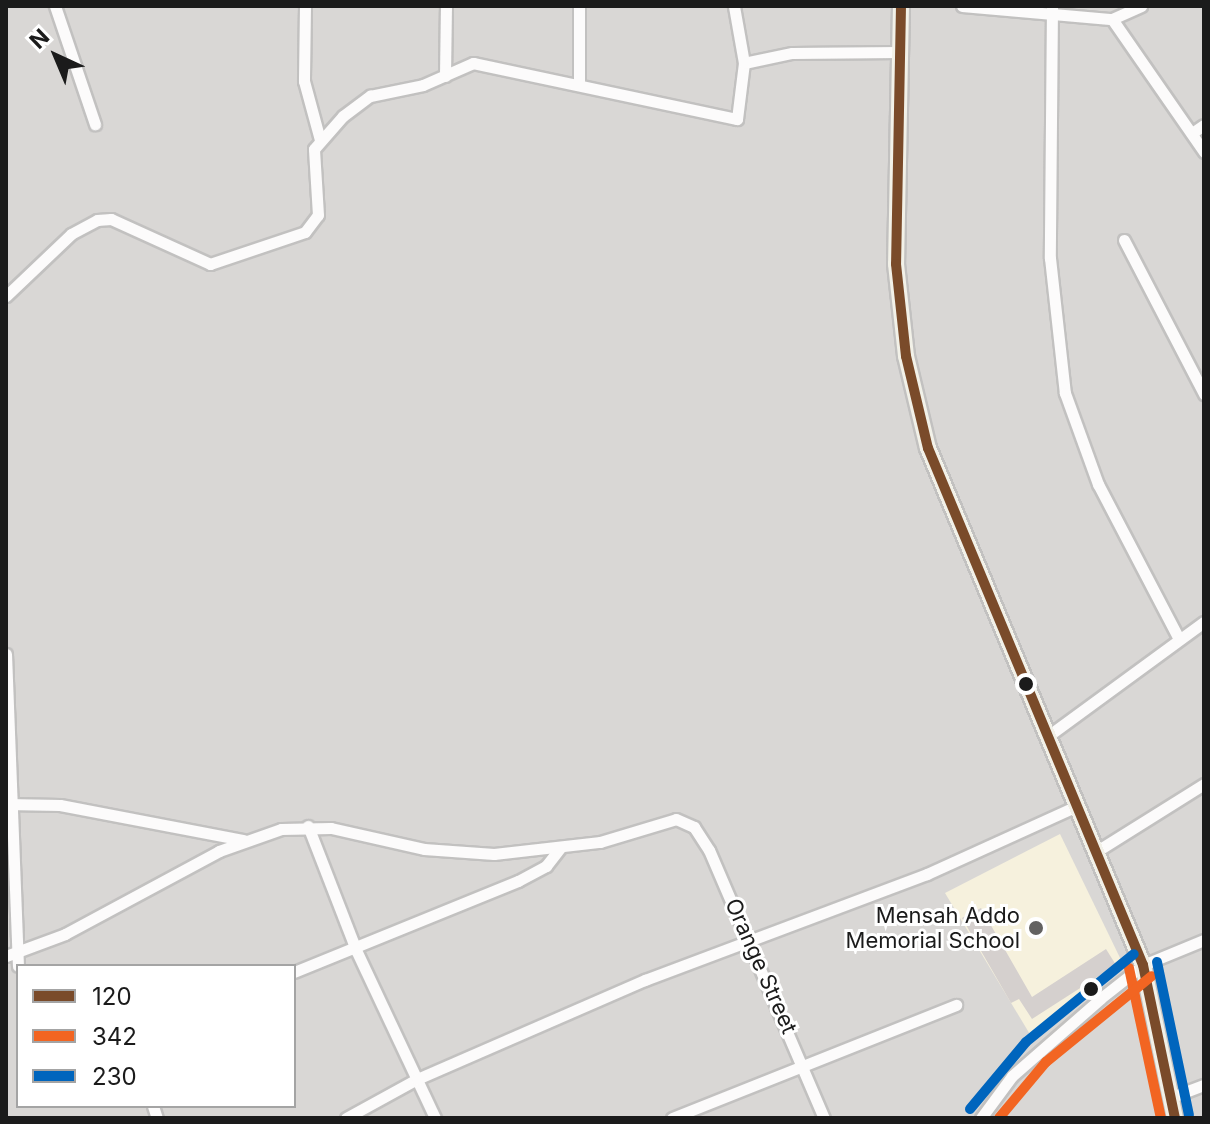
<!DOCTYPE html>
<html>
<head>
<meta charset="utf-8">
<style>
	body { margin:0 }
	#map { position:relative; width:1210px; height:1124px; overflow:hidden; background:#eae7e4; font-family:Inter,sans-serif }
	div>[style] { position:absolute }
	.residential>* { inset:0; background:#d9d7d5 }
	.education>* { inset:0; background:#f6f1dd }
	.building>* { inset:0; background:#d5d0ce }
	.roads { filter:drop-shadow(2px 0 #c2c1c0) drop-shadow(-2px 0 #c2c1c0) drop-shadow(0 2px #c2c1c0) drop-shadow(0 -2px #c2c1c0) }
	.street>* { height:11px; margin:-5.5px; padding:0 5.5px; transform-origin:5.5px; border-radius:5.5px; background:#fcfbfb }
	.secondary>* { height:16px; margin:-8px; padding:0 8px; transform-origin:8px; border-radius:8px; background:#f2f1e8 }
	.bus-1>* { height:10px; margin:-5px; padding:0 5px; transform-origin:5px; border-radius:5px; background:#7a4b2a }
	.bus-2>* { height:10px; margin:-5px; padding:0 5px; transform-origin:5px; border-radius:5px; background:#f26522 }
	.bus-3>* { height:10px; margin:-5px; padding:0 5px; transform-origin:5px; border-radius:5px; background:#0065bd }
	.dots>* { width:22px; height:22px; translate:-50% -50%; box-sizing:border-box; border:4px solid #fff; border-radius:50% }
	span { translate:-50% -50%; white-space:nowrap; text-align:center; line-height:1.15; -webkit-text-stroke:6px #fff; paint-order:stroke }
	.poi-label { font-size:22px; color:#1b1b1b }
	.right { translate:-100% -50%; text-align:right }
	.street-label { font-size:22px; color:#1b1b1b }
	.frame { position:absolute; inset:0; border:8px solid #1b1b1b; pointer-events:none }
	.legend { position:absolute; left:16px; top:964px; width:280px; height:144px; box-sizing:border-box; background:#fff; border:2px solid #a4a4a4; margin:0; padding:10px 14px; list-style:none; font-size:24px; color:#1b1b1b }
	.legend li { display:flex; align-items:center; gap:16px; height:40px }
	.legend b { width:40px; border:2px solid #a4a4a4 }
	.north { position:absolute; left:16px; top:16px; width:80px; height:80px; -webkit-text-stroke:6px #fff; paint-order:stroke; rotate:316deg; font-size:22px; font-weight:700; line-height:32px; text-align:center; color:#1b1b1b }
	.north::after { content:''; display:block; margin:auto; width:28px; height:36px; background:#1b1b1b; clip-path:polygon(50% 0,100% 100%,50% 72%,0 100%) }
</style>
</head>
<body>
<div id="map">
	<div class="residential">
		<i style="clip-path:polygon(evenodd,6px 6px,1204px 6px,1204px 1118px,6px 1118px,6px 6px,18px 966px,294px 966px,294px 1106px,18px 1106px,18px 966px)"></i>
	</div>
	<div class="education">
		<i style="clip-path:polygon(1060px 834px,1122px 962px,1034px 1041px,945px 893px)"></i>
	</div>
	<div class="building">
		<i style="clip-path:polygon(981px 908px,1032px 997px,1106px 949px,1116px 965px,1032px 1019px,1019px 999px,1011px 1003px,962px 918px)"></i>
	</div>
	<div class="roads">
		<div class="street">
			<i style="left:55px;top:6px;width:125px;rotate:71.3deg"></i>
			<i style="left:305px;top:6px;width:75px;rotate:90.8deg"></i>
			<i style="left:304px;top:81px;width:61px;rotate:74.8deg"></i>
			<i style="left:962px;top:6px;width:151px;rotate:5deg"></i>
			<i style="left:1112px;top:19px;width:32px;rotate:-24deg"></i>
			<i style="left:1052px;top:6px;width:252px;rotate:90.5deg"></i>
			<i style="left:1050px;top:258px;width:136px;rotate:83.7deg"></i>
			<i style="left:1065px;top:393px;width:97px;rotate:70.1deg"></i>
			<i style="left:1098px;top:484px;width:175px;rotate:62.4deg"></i>
			<i style="left:1112px;top:19px;width:162px;rotate:55.3deg"></i>
			<i style="left:744px;top:63px;width:49px;rotate:-11.8deg"></i>
			<i style="left:792px;top:53px;width:107px;rotate:-0.5deg"></i>
			<i style="left:445px;top:76px;width:70px;rotate:-89.2deg"></i>
			<i style="left:579px;top:83px;width:77px;rotate:-90deg"></i>
			<i style="left:1192px;top:133px;width:14px;rotate:-34deg"></i>
			<i style="left:1124px;top:240px;width:174px;rotate:62.5deg"></i>
			<i style="left:6px;top:296px;width:90px;rotate:-43.6deg"></i>
			<i style="left:71px;top:234px;width:30px;rotate:-28deg"></i>
			<i style="left:97px;top:220px;width:14px;rotate:-4deg"></i>
			<i style="left:111px;top:219px;width:109px;rotate:24.4deg"></i>
			<i style="left:210px;top:264px;width:100px;rotate:-18.6deg"></i>
			<i style="left:305px;top:232px;width:21px;rotate:-53deg"></i>
			<i style="left:318px;top:215px;width:66px;rotate:-93.5deg"></i>
			<i style="left:314px;top:149px;width:44px;rotate:-48.7deg"></i>
			<i style="left:343px;top:116px;width:34px;rotate:-37deg"></i>
			<i style="left:370px;top:96px;width:54px;rotate:-11.7deg"></i>
			<i style="left:423px;top:85px;width:55px;rotate:-23.7deg"></i>
			<i style="left:473px;top:63px;width:270px;rotate:12deg"></i>
			<i style="left:737px;top:119px;width:56px;rotate:-82.9deg"></i>
			<i style="left:744px;top:63px;width:58px;rotate:-100deg"></i>
			<i style="left:6px;top:654px;width:312px;rotate:87.8deg"></i>
			<i style="left:1048px;top:736px;width:193px;rotate:-36.2deg"></i>
			<i style="left:6px;top:804px;width:54px;rotate:1.1deg"></i>
			<i style="left:60px;top:805px;width:187px;rotate:10.8deg"></i>
			<i style="left:308px;top:826px;width:133px;rotate:68.8deg"></i>
			<i style="left:356px;top:950px;width:186px;rotate:64.8deg"></i>
			<i style="left:1097px;top:851px;width:126px;rotate:-32.1deg"></i>
			<i style="left:6px;top:956px;width:63px;rotate:-20.4deg"></i>
			<i style="left:65px;top:934px;width:175px;rotate:-28.3deg"></i>
			<i style="left:219px;top:851px;width:66px;rotate:-19.5deg"></i>
			<i style="left:281px;top:829px;width:50px;rotate:-1.1deg"></i>
			<i style="left:331px;top:828px;width:95px;rotate:12.7deg"></i>
			<i style="left:424px;top:849px;width:70px;rotate:4.1deg"></i>
			<i style="left:494px;top:854px;width:107px;rotate:-6.5deg"></i>
			<i style="left:600px;top:842px;width:79px;rotate:-16.8deg"></i>
			<i style="left:676px;top:819px;width:20px;rotate:24deg"></i>
			<i style="left:694px;top:827px;width:27px;rotate:57deg"></i>
			<i style="left:709px;top:850px;width:292px;rotate:66.8deg"></i>
			<i style="left:294px;top:972px;width:242px;rotate:-22.1deg"></i>
			<i style="left:518px;top:881px;width:32px;rotate:-28deg"></i>
			<i style="left:546px;top:866px;width:23px;rotate:-52deg"></i>
			<i style="left:1172px;top:1097px;width:34px;rotate:-21deg"></i>
			<i style="left:153px;top:1106px;width:13px;rotate:72deg"></i>
			<i style="left:346px;top:1118px;width:81px;rotate:-28.8deg"></i>
			<i style="left:417px;top:1079px;width:249px;rotate:-23.5deg"></i>
			<i style="left:645px;top:980px;width:301px;rotate:-20.6deg"></i>
			<i style="left:927px;top:874px;width:165px;rotate:-24.4deg"></i>
			<i style="left:672px;top:1118px;width:306px;rotate:-21.7deg"></i>
			<i style="left:981px;top:1118px;width:52px;rotate:-53.6deg"></i>
			<i style="left:1012px;top:1076px;width:118px;rotate:-41.2deg"></i>
			<i style="left:1101px;top:998px;width:53px;rotate:-38.2deg"></i>
			<i style="left:1143px;top:965px;width:66px;rotate:-22.3deg"></i>
		</div>
		<div class="secondary">
			<i style="left:901px;top:6px;width:258px;rotate:91.1deg"></i>
			<i style="left:896px;top:264px;width:93px;rotate:83.8deg"></i>
			<i style="left:906px;top:356px;width:95px;rotate:76.6deg"></i>
			<i style="left:928px;top:448px;width:560px;rotate:67.42deg"></i>
			<i style="left:1143px;top:965px;width:156px;rotate:78.2deg"></i>
		</div>
	</div>
	<div class="bus-1">
		<i style="left:901px;top:6px;width:258px;rotate:91.1deg"></i>
		<i style="left:896px;top:264px;width:93px;rotate:83.8deg"></i>
		<i style="left:906px;top:356px;width:95px;rotate:76.6deg"></i>
		<i style="left:928px;top:448px;width:560px;rotate:67.42deg"></i>
		<i style="left:1143px;top:965px;width:156px;rotate:78.2deg"></i>
	</div>
	<div class="bus-2">
		<i style="left:1129px;top:968px;width:153px;rotate:78deg"></i>
		<i style="left:999px;top:1118px;width:73px;rotate:-50deg"></i>
		<i style="left:1046px;top:1062px;width:136px;rotate:-39.1deg"></i>
	</div>
	<div class="bus-3">
		<i style="left:1157px;top:962px;width:156px;rotate:78.2deg"></i>
		<i style="left:970px;top:1109px;width:87px;rotate:-50.1deg"></i>
		<i style="left:1026px;top:1042px;width:139px;rotate:-39.2deg"></i>
	</div>
	<div class="dots">
		<i style="left:1026px;top:684px;background:#1b1b1b"></i>
		<i style="left:1036px;top:928px;background:#636261"></i>
		<i style="left:1091px;top:989px;background:#1b1b1b"></i>
	</div>
	<div class="poi-label">
		<span class="right" style="left:1020px;top:928px">Mensah Addo<br>Memorial School</span>
	</div>
	<div class="street-label">
		<span style="left:761px;top:966px;rotate:66deg">Orange Street</span>
	</div>
	<div class="frame"></div>
	<ul class="legend">
	<li><b style="height:10px;background:#7a4b2a"></b>120</li>
	<li><b style="height:10px;background:#f26522"></b>342</li>
	<li><b style="height:10px;background:#0065bd"></b>230</li>
	</ul>
	<div class="north">N</div>
</div>
</body>
</html>
